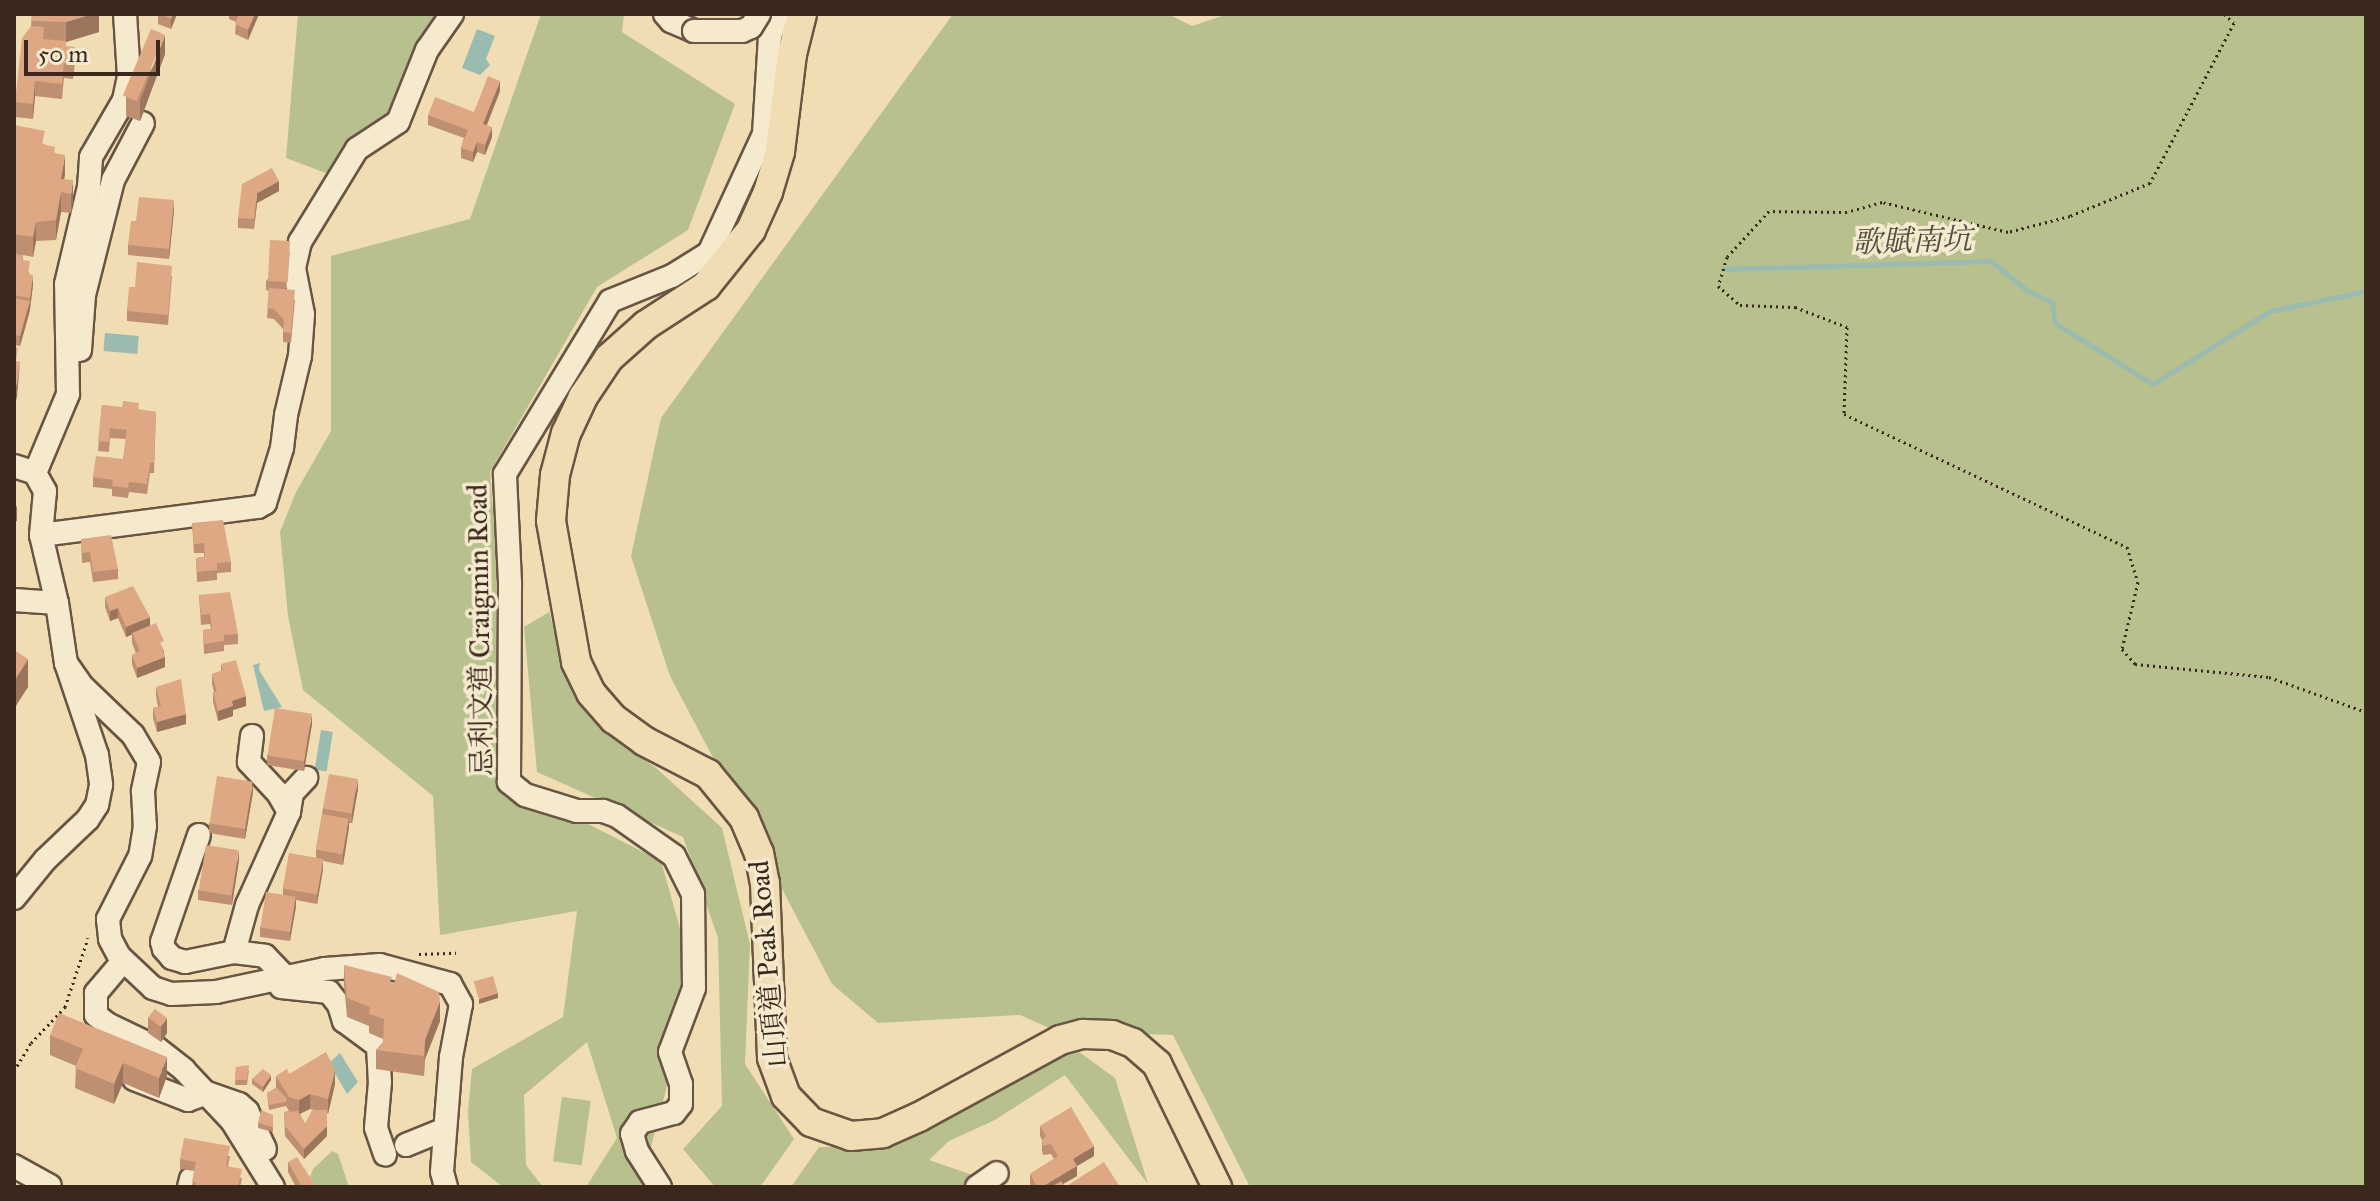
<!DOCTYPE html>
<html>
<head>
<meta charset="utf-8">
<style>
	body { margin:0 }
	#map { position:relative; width:2380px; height:1201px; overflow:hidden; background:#f0ddb3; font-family:"IM FELL Great Primer","Noto Serif TC",serif }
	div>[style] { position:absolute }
	.green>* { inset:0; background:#b8c18d; transform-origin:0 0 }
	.water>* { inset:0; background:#9abbaf; transform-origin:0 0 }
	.stream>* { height:5px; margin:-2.5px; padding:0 2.5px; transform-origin:2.5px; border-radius:2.5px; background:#9abbaf }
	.path>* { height:3px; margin-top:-1.5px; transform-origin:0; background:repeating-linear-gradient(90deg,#3a281d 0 2px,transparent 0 6px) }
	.roads { filter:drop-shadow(2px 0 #685542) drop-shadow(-2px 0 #685542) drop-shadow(0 2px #685542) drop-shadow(0 -2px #685542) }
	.minor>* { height:22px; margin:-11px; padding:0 11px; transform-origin:11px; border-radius:11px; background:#f5e9ce }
	.major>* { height:28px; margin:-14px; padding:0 14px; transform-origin:14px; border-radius:14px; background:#f0ddb3 }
	.bridges { filter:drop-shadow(2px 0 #685542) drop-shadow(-2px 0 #685542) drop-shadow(0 2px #685542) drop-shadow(0 -2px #685542) }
	.minor-bridge>* { height:22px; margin:-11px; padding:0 11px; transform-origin:11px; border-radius:11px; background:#f5e9ce }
	.wall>* { inset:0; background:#be9071 }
	.shaded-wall>* { inset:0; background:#9b765c }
	.building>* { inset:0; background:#dda883; transform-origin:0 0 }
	span { translate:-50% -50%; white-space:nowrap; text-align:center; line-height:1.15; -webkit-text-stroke:7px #f5e9ce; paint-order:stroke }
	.street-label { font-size:28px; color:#3a281d }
	.water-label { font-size:30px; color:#524d42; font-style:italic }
	.frame { position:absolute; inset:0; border:16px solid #3a281d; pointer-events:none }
	.scale { position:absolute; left:24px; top:40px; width:136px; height:36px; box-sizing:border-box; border:4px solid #3a281d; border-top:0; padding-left:10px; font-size:24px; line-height:28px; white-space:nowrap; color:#3a281d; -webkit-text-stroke:6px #f5e9ce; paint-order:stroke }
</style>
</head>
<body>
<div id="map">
	<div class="green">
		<i style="clip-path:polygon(298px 14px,444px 14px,394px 115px,331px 175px,286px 158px)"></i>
		<i style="clip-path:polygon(541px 14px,624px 14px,622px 32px,735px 104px,688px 230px,597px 287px,490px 472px,515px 787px,661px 861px,686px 950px,666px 1090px,648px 1158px,662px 1187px,586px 1187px,617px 1138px,587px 1042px,524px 1095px,526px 1165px,543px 1187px,503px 1187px,471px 1162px,468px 1111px,472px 1069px,563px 1017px,577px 911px,440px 935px,433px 796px,303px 690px,288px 616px,280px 532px,296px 492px,331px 431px,331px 256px,470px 219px)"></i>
		<i style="clip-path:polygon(953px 14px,1168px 14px,1192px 26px,1228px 14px,2366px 14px,2366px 1187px,1250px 1187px,1173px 1035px,1056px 1031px,1020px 1015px,878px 1023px,832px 984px,670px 676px,631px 556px,661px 418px)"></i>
		<i style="clip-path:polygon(549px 612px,569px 679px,601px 729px,655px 767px,722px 828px,750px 944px,745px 1064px,794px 1139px,760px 1187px,715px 1187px,683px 1149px,722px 1106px,718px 938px,683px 837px,537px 772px,524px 627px)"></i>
		<i style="clip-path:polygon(1075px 1049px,1115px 1078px,1148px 1184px,1065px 1075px,995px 1120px,949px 1141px,929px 1160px,984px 1179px,989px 1187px,791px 1187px,819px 1147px,877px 1147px)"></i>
		<i style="left:562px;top:1097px;width:29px;height:65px;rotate:8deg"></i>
		<i style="clip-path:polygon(332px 1151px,338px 1154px,349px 1187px,316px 1187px,310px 1177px,313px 1169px)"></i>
	</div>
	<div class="water">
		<i style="clip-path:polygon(477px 29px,495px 36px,486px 59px,490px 65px,480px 75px,462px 68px)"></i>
		<i style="left:105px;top:333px;width:34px;height:18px;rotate:5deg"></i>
		<i style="clip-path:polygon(260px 663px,259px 670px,282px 707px,264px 711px,253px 665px)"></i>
		<i style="left:321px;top:730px;width:12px;height:40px;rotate:9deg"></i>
		<i style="clip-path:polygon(340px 1053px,358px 1082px,347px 1094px,329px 1063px)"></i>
	</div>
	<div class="stream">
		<i style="left:1723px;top:269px;width:268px;rotate:-1.7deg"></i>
		<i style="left:1991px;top:261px;width:45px;rotate:39.6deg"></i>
		<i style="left:2026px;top:290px;width:29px;rotate:25deg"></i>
		<i style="left:2052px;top:302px;width:21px;rotate:82deg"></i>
		<i style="left:2055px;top:323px;width:115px;rotate:31.9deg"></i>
		<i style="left:2153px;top:384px;width:138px;rotate:-32deg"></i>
		<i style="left:2270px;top:311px;width:98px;rotate:-11.8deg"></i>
	</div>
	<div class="path">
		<i style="left:2224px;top:14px;width:13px;rotate:42deg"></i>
		<i style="left:2234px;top:23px;width:181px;rotate:117.7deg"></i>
		<i style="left:2150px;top:183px;width:87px;rotate:157.6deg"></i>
		<i style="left:2070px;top:216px;width:64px;rotate:165.5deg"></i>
		<i style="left:2008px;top:232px;width:130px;rotate:-166.6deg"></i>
		<i style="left:1882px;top:202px;width:36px;rotate:164deg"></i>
		<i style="left:1847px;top:212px;width:78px;rotate:-179.3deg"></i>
		<i style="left:1769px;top:211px;width:62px;rotate:132.4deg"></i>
		<i style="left:1727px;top:257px;width:30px;rotate:107deg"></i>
		<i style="left:1718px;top:286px;width:29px;rotate:41deg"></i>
		<i style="left:1740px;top:305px;width:55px;rotate:2.1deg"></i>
		<i style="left:1795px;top:307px;width:56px;rotate:21deg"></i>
		<i style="left:1847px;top:327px;width:87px;rotate:92deg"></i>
		<i style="left:1844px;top:414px;width:313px;rotate:25.2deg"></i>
		<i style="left:2127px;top:547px;width:37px;rotate:73deg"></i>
		<i style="left:2138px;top:582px;width:69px;rotate:103.4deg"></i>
		<i style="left:2122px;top:649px;width:20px;rotate:49deg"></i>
		<i style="left:2135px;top:664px;width:135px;rotate:5.5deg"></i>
		<i style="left:2269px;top:677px;width:103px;rotate:19.8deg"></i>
		<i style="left:419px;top:954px;width:37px;rotate:-2deg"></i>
		<i style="left:14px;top:1071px;width:33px;rotate:-59deg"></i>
		<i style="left:31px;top:1043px;width:50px;rotate:-46.6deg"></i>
		<i style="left:65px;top:1007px;width:73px;rotate:-71.6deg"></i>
	</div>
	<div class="roads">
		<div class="minor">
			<i style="left:665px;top:14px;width:9px;rotate:49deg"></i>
			<i style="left:671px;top:21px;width:25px;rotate:23deg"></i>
			<i style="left:80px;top:350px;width:55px;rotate:-85.8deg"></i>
			<i style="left:84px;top:295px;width:119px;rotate:-75.8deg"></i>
			<i style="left:113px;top:180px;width:64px;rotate:-62.2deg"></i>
			<i style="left:14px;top:466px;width:22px;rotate:18deg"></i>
			<i style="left:35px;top:473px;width:21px;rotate:61deg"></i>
			<i style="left:45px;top:491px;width:44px;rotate:95.2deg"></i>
			<i style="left:41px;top:535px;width:70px;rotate:76.8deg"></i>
			<i style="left:57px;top:603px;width:61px;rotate:81.5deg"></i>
			<i style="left:66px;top:663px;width:97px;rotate:71.4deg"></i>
			<i style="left:97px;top:755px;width:30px;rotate:82deg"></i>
			<i style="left:101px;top:785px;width:20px;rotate:101deg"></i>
			<i style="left:97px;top:805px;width:17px;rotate:123deg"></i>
			<i style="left:88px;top:819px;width:59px;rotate:136.4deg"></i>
			<i style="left:45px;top:860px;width:49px;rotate:129.2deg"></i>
			<i style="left:35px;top:473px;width:86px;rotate:-67.3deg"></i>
			<i style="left:68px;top:394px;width:110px;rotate:-91deg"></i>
			<i style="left:66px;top:284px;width:100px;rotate:-76.7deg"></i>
			<i style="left:89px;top:187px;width:30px;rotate:-86deg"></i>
			<i style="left:91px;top:157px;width:66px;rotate:-59.9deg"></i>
			<i style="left:124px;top:100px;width:24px;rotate:-78deg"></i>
			<i style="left:129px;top:77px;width:63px;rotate:-93.6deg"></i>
			<i style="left:41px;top:535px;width:219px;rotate:-7.4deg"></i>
			<i style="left:258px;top:507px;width:8px;rotate:-30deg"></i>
			<i style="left:265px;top:503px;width:58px;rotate:-72.8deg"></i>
			<i style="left:282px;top:448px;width:33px;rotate:-83deg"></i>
			<i style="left:286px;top:415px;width:61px;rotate:-76.7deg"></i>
			<i style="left:300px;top:356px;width:42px;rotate:-85.9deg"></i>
			<i style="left:303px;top:314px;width:47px;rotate:-101.1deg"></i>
			<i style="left:294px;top:268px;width:27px;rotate:-77deg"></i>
			<i style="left:300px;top:242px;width:109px;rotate:-58.5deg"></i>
			<i style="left:357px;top:149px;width:49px;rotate:-33.4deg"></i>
			<i style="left:398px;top:122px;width:78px;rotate:-68.1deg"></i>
			<i style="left:427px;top:50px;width:44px;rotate:-55.2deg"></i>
			<i style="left:14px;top:600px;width:43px;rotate:4deg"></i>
			<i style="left:66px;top:663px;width:29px;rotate:55deg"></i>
			<i style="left:83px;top:687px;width:69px;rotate:43.8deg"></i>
			<i style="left:133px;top:735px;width:31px;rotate:59deg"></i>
			<i style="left:149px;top:762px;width:30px;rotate:102deg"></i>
			<i style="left:143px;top:791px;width:35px;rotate:87deg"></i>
			<i style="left:145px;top:826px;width:30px;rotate:99deg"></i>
			<i style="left:140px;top:856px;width:71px;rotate:116.9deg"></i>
			<i style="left:108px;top:919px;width:20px;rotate:84deg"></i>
			<i style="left:110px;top:939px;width:19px;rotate:62deg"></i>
			<i style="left:119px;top:956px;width:47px;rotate:43.3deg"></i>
			<i style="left:153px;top:988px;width:19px;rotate:18deg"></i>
			<i style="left:171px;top:994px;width:45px;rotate:-2.5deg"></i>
			<i style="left:216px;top:992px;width:111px;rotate:-11.9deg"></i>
			<i style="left:325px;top:969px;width:55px;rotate:-4.2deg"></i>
			<i style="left:380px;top:965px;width:73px;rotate:15.2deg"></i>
			<i style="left:450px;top:984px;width:23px;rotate:61deg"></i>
			<i style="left:461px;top:1004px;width:54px;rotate:100.7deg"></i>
			<i style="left:451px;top:1057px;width:115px;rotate:94.5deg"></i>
			<i style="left:442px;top:1172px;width:16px;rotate:75deg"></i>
			<i style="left:252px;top:736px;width:26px;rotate:97deg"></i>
			<i style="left:249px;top:762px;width:42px;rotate:46.9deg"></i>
			<i style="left:278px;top:793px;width:22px;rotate:60deg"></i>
			<i style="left:199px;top:835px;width:113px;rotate:109.1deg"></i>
			<i style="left:162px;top:942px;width:7px;rotate:74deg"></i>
			<i style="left:164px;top:949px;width:12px;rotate:48deg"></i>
			<i style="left:172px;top:958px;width:14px;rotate:17deg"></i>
			<i style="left:185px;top:962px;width:50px;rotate:-11.5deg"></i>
			<i style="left:234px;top:952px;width:31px;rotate:7deg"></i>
			<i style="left:265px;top:956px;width:29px;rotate:46deg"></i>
			<i style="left:234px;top:952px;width:49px;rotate:-74.5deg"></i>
			<i style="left:247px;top:905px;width:102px;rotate:-65.7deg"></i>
			<i style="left:289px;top:812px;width:19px;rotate:-81deg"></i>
			<i style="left:292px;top:793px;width:21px;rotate:-47deg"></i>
			<i style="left:123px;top:961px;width:42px;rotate:130.2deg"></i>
			<i style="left:96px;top:993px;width:22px;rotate:90deg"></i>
			<i style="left:96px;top:1015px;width:14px;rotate:39deg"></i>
			<i style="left:107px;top:1024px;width:53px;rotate:25.6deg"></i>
			<i style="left:155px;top:1047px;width:37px;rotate:38deg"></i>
			<i style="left:184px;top:1070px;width:70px;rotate:46.7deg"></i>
			<i style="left:232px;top:1121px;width:78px;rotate:58.2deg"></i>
			<i style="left:281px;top:987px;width:48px;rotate:5.9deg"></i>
			<i style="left:329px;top:992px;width:16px;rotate:52deg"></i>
			<i style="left:339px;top:1005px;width:17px;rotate:73deg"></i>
			<i style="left:344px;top:1021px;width:42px;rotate:36.3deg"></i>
			<i style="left:378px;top:1046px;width:36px;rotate:87deg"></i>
			<i style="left:380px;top:1082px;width:46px;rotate:95deg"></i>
			<i style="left:376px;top:1128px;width:28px;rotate:71deg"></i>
			<i style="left:134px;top:1079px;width:58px;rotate:21.3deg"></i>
			<i style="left:188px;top:1100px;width:20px;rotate:-20deg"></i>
			<i style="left:207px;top:1093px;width:34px;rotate:19deg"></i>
			<i style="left:239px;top:1104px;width:11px;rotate:41deg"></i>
			<i style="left:247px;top:1111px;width:42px;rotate:64.7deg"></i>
			<i style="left:406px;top:1145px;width:42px;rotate:-22.3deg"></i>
			<i style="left:14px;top:1166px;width:41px;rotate:29.1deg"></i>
			<i style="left:189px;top:1187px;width:8px;rotate:-76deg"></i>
			<i style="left:660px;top:1187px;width:43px;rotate:-122.6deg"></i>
			<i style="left:637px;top:1151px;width:18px;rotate:-106deg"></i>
			<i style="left:632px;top:1134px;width:14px;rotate:-56deg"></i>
			<i style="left:640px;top:1122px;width:35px;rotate:-15deg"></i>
			<i style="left:674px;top:1113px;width:11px;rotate:-52deg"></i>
			<i style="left:681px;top:1104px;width:20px;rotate:-90deg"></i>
			<i style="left:681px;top:1084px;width:34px;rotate:-109deg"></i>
			<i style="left:670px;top:1052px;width:68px;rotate:-69.4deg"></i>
			<i style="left:694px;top:988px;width:94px;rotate:-90.6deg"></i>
			<i style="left:693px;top:894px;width:42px;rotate:-116.6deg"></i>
			<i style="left:674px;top:856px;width:70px;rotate:-144.9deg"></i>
			<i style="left:617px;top:816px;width:15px;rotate:-160deg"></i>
			<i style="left:603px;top:811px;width:26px;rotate:180deg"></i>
			<i style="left:577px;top:811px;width:54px;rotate:-162.9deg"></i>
			<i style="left:525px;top:795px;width:21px;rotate:-141deg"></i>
			<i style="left:509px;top:782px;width:200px;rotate:-89.7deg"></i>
			<i style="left:510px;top:582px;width:108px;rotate:-92.7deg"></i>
			<i style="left:505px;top:474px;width:202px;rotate:-58.7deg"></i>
			<i style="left:610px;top:301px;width:67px;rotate:-22deg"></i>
			<i style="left:672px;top:276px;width:44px;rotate:-31.9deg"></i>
			<i style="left:709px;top:253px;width:131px;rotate:-65.2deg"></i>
			<i style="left:764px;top:134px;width:98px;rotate:-86.5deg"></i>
			<i style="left:770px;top:36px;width:24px;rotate:-68deg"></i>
			<i style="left:977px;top:1187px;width:24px;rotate:-35deg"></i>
		</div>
		<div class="major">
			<i style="left:802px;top:14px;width:41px;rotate:104deg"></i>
			<i style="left:792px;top:54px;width:99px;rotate:97deg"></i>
			<i style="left:780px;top:152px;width:42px;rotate:106.7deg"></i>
			<i style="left:768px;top:192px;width:42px;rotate:114.1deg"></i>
			<i style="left:751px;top:230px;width:72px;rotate:128.8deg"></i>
			<i style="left:706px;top:286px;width:72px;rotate:147deg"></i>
			<i style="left:646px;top:325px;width:50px;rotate:138.3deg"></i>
			<i style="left:609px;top:358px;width:47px;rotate:123.7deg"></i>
			<i style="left:583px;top:397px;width:40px;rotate:115deg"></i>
			<i style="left:566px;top:433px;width:43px;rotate:104.7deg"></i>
			<i style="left:555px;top:475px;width:46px;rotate:95deg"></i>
			<i style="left:551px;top:521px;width:143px;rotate:79.9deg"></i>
			<i style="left:576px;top:662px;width:34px;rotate:64deg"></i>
			<i style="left:591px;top:693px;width:35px;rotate:49deg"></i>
			<i style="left:614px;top:719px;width:37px;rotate:36deg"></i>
			<i style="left:644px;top:741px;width:72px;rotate:27.3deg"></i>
			<i style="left:708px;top:774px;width:57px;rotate:50.7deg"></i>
			<i style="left:744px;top:818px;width:38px;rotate:67deg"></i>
			<i style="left:759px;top:853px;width:31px;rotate:79deg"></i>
			<i style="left:765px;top:883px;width:175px;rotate:87.7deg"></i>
			<i style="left:772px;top:1058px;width:40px;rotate:69.8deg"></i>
			<i style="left:786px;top:1096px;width:36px;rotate:46deg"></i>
			<i style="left:811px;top:1122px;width:42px;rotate:19.3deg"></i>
			<i style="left:851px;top:1136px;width:32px;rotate:-5deg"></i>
			<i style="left:883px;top:1133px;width:39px;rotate:-24deg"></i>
			<i style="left:919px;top:1117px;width:161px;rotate:-28.6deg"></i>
			<i style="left:1060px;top:1040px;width:24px;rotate:-15deg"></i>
			<i style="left:1083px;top:1034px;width:29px;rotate:2deg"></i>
			<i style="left:1112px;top:1035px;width:22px;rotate:21deg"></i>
			<i style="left:1133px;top:1043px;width:32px;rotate:41deg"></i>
			<i style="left:1157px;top:1064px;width:137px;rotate:64deg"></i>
		</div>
	</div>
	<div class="bridges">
		<div class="minor-bridge">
			<i style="left:694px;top:31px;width:48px"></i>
			<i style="left:742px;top:31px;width:10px;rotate:-24deg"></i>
			<i style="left:751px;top:27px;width:15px;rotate:-58deg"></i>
		</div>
	</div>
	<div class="wall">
		<i style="clip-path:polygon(32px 14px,99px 14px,99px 32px,66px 42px,66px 46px,75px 62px,73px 79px,64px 78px,62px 99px,35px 96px,33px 119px,15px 117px,15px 102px,31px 26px)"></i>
		<i style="clip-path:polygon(158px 14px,177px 14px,171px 29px,158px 24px)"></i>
		<i style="clip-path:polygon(229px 14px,259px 14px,248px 40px,235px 34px,236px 22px,229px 19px)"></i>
		<i style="clip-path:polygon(165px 54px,140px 121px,126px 116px,126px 96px)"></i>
		<i style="clip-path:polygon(500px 91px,487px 125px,492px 137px,485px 155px,477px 152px,473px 162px,461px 158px,461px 148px,464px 138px,428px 125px,428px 115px,474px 112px)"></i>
		<i style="clip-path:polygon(14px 125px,45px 145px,55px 153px,65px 174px,64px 179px,73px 200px,71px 213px,61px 212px,56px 240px,36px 241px,33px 257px,23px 255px,23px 260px,30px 275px,33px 285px,30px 310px,20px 346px,14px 345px)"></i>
		<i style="clip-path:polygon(279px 181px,279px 191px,257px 203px,254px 229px,238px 228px,238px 218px)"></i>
		<i style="clip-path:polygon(174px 210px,169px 259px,128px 255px,128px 245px,136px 221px)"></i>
		<i style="clip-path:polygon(290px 251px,286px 289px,295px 300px,291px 343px,283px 342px,283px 329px,274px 319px,267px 318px,269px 291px,266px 290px,266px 281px)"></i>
		<i style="clip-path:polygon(172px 276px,168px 325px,127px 321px,127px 311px,135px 287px)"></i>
		<i style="clip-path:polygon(102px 405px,156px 412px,154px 473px,150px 473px,147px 494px,129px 492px,128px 498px,112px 496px,112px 489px,93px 487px,93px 477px,123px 459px,126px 439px,110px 438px,109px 452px,98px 451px)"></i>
		<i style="clip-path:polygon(192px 523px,231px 562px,231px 572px,217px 573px,217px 580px,197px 582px,196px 558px,204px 557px,204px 553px,194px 553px)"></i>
		<i style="clip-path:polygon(81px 539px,118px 569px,118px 579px,93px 582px,90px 562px,82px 563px)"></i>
		<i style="clip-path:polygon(199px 595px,238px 634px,238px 644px,224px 645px,224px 651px,204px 654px,203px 630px,211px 629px,210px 624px,201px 625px)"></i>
		<i style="clip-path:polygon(105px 597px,150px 625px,164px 651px,165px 667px,137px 678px,132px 664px,132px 655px,136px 653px,132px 643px,132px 634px,126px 637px,118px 618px,110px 621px,105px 607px)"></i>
		<i style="clip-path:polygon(221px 664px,246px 706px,233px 710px,233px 716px,218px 721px,213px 702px,213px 692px,214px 692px,212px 684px,212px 674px,221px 671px)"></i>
		<i style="clip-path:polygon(156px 687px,186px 724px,157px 732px,153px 718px,153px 708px,158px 707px,156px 696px)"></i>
		<i style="clip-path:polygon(312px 724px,304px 771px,267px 765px,267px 755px)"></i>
		<i style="clip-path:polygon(358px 789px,352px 823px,349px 823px,343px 865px,323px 861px,323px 869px,317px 904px,296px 900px,290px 941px,260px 937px,260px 927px,283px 895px,283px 888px,316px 858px,316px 850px,323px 808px)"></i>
		<i style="clip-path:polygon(253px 792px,245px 839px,209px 833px,209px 823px)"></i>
		<i style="clip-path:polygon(239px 860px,232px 905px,198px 900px,198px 890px)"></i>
		<i style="clip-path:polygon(344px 965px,392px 983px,440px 1021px,425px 1059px,424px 1076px,376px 1069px,376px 1050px,383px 1042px,383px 1039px,369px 1033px,369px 1026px,347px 1017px,344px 985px)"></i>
		<i style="clip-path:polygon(155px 1009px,167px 1033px,161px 1042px,148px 1033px,148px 1018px)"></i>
		<i style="clip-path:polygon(50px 1035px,167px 1076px,159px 1098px,123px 1083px,114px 1104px,75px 1088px,76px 1066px,50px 1055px)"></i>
		<i style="clip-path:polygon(236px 1067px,249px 1070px,247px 1085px,235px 1085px)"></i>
		<i style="clip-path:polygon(evenodd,289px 1074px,335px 1084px,328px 1114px,327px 1113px,327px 1136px,304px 1159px,285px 1136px,284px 1112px,289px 1111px,286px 1106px,269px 1110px,267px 1093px,276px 1088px,276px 1076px,289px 1074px,310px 1109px,315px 1110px,305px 1124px,300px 1114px,310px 1109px)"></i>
		<i style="clip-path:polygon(252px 1079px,271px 1080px,263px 1092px,252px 1084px)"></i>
		<i style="clip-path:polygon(273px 1115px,273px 1132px,258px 1128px,258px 1123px)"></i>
		<i style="clip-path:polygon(1040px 1126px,1094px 1156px,1077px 1166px,1077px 1176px,1063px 1184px,1065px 1187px,1031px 1187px,1030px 1184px,1030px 1174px,1054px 1159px,1051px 1154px,1043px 1155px,1042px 1150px,1042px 1140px,1040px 1136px)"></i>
		<i style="clip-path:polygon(230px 1156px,228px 1166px,242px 1179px,240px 1187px,192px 1187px,194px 1171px,180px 1169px,180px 1159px)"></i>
		<i style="clip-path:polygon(288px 1162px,316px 1187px,296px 1187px,288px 1172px)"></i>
	</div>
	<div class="shaded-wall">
		<i style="clip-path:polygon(93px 14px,99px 14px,99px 32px,66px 42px,66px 22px)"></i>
		<i style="clip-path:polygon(173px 14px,177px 14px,171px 29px,171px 19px)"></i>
		<i style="clip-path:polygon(255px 14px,259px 14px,248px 40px,248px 30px)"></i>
		<i style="clip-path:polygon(165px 35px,165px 54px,140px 121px,140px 101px)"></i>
		<i style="clip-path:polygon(35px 81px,35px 96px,33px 119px,33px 104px)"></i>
		<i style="clip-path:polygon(500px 81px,500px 91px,483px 134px,483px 124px)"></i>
		<i style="clip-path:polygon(492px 127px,492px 137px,485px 155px,485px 145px)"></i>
		<i style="clip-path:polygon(477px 142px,477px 152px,473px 162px,473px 152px)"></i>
		<i style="clip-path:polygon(65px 155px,65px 174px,62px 193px,61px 179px)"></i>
		<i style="clip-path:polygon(73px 180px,73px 200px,71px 213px,71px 194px)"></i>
		<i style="clip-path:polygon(279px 181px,279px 191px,257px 203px,254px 229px,257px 193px)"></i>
		<i style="clip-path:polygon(61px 192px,61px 212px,56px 240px,56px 220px)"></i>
		<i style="clip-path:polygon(174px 200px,174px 210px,169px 259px,169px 249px)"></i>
		<i style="clip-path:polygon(36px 222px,36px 241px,33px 257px,33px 237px)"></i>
		<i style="clip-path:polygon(33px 275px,33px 285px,30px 308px,30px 298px)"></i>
		<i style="clip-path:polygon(30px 301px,30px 310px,20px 346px,20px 336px)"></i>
		<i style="clip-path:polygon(20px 362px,17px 397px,14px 408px,14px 398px)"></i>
		<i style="clip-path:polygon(17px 506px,17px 521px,14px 523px,14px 508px)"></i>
		<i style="clip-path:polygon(118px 608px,118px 618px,110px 621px,110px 611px)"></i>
		<i style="clip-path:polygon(150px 617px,150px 627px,126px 637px,126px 627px)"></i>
		<i style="clip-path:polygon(165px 657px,165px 667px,137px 678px,137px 668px)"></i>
		<i style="clip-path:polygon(28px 659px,28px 687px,14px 709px,14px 681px)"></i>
		<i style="clip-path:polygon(246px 696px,246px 706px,233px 710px,233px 716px,218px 721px,218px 711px,232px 701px)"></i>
		<i style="clip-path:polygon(186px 714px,186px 724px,157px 732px,157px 722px)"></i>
		<i style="clip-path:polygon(312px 714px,312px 724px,304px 771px,304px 761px)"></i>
		<i style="clip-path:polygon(358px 779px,358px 789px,352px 823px,352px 813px)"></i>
		<i style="clip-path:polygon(253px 782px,253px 792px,245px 839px,245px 829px)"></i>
		<i style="clip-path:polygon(349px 819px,349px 828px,343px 865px,343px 855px)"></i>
		<i style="clip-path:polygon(239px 850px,239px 860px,232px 905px,232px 895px)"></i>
		<i style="clip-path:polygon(323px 859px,323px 869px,317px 904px,317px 894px)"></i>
		<i style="clip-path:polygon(296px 897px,296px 907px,290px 941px,290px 931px)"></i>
		<i style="clip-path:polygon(498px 993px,498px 998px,479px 1004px,479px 999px)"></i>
		<i style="clip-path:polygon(440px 1001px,440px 1021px,425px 1059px,424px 1076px,425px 1040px)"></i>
		<i style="clip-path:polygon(167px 1018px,167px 1033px,161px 1042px,161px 1027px)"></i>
		<i style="clip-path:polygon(167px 1057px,167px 1076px,159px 1098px,159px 1078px)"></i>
		<i style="clip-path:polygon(123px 1063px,123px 1083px,114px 1104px,114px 1084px)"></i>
		<i style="clip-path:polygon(335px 1070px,335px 1084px,328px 1114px,328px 1099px)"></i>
		<i style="clip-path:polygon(271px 1075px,271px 1080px,263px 1092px,263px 1087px)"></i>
		<i style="clip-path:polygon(310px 1094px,310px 1109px,299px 1114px,299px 1100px)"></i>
		<i style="clip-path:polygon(327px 1126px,327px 1136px,304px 1159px,304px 1149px)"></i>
		<i style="clip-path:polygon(1094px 1146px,1094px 1156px,1077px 1166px,1077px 1176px,1058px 1187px,1042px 1187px,1073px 1159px)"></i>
	</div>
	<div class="building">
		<i style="clip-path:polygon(32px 14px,93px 14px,66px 22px,31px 21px)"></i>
		<i style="clip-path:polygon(159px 14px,173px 14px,171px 19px)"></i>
		<i style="clip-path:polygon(239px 14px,255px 14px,248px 30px,235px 24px)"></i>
		<i style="clip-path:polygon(31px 26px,44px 27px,43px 39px,66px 41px,66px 46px,75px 47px,73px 64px,64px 63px,62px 84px,35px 81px,33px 104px,15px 102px,22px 38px)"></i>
		<i style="left:151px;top:29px;width:15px;height:72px;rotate:23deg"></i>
		<i style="clip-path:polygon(488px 76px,500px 81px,483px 124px,492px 127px,485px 145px,477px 142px,473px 152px,461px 148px,468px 130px,428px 115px,435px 97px,474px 112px)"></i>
		<i style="clip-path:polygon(14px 125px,45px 131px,42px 144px,55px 147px,54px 153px,65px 155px,61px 179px,73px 180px,71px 194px,61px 192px,56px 220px,36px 222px,33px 237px,14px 234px)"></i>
		<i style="clip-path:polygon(272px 168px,279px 181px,257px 193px,254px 219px,238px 218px,242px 184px)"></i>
		<i style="clip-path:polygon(139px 197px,174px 200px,169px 249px,128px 245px,131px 221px,136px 221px)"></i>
		<i style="left:270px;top:240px;width:20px;height:41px;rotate:3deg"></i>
		<i style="clip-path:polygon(14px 254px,23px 255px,22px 260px,30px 261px,28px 274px,33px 275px,30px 298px,14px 295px)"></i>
		<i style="clip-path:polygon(137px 262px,172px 266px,168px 315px,127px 311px,129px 287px,135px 287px)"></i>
		<i style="clip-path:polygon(269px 288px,295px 290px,291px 333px,283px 332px,284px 320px,274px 309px,267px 308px)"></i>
		<i style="clip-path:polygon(14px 298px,30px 301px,20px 336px,14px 335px)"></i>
		<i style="clip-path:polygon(14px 347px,18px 348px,16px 361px,20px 362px,17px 385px,14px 384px)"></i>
		<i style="clip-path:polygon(123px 401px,139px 403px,138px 409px,156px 412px,154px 463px,150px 463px,147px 484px,129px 482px,128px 488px,112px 486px,113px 480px,93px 477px,96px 456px,123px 459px,127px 430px,110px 428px,109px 442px,98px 441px,102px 405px,122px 407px)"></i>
		<i style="clip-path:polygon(223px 520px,231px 562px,217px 563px,217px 570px,197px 572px,196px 558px,205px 557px,204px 543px,194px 544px,192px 523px)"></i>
		<i style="clip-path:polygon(111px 535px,118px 569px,93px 572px,90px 552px,82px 553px,81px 539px)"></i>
		<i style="clip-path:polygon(133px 586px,150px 617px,126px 627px,118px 608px,110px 611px,105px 597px)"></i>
		<i style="clip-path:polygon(230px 592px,238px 634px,224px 635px,224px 641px,204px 644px,203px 630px,212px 629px,210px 614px,201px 615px,199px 595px)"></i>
		<i style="clip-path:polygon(156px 623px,164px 641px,160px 643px,165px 657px,137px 668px,132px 655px,140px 651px,132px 633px)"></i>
		<i style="clip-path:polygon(14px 650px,28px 659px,14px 681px)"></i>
		<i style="clip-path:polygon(236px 660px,246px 696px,232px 701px,233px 706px,218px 711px,213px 692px,217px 692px,212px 674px,223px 670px,221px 664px)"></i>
		<i style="clip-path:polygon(181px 679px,186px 714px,157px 722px,153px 708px,161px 706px,156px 687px)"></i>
		<i style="left:275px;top:708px;width:37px;height:48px;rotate:9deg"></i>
		<i style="left:329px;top:774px;width:29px;height:35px;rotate:10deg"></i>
		<i style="left:217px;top:776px;width:36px;height:48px;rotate:9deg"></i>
		<i style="left:322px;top:814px;width:27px;height:36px;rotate:10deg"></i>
		<i style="left:206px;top:845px;width:33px;height:46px;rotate:9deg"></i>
		<i style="left:289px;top:853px;width:35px;height:36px;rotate:10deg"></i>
		<i style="left:266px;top:892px;width:30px;height:36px;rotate:9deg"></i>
		<i style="clip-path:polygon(344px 965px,392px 977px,390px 982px,394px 984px,397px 973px,439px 992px,440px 1001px,425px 1040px,424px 1056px,376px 1050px,383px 1042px,384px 1019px,369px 1014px,370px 1007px,347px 998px)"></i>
		<i style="left:493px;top:976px;width:18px;height:20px;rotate:74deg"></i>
		<i style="left:155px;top:1009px;width:15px;height:11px;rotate:37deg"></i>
		<i style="clip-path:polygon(59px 1013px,167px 1057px,159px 1078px,123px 1063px,114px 1084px,75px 1068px,83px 1049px,50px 1035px)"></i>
		<i style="clip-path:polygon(326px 1052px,335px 1070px,328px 1099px,310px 1094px,299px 1100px,289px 1097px,276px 1076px,287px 1069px,289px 1074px)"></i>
		<i style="clip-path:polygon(249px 1065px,247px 1080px,235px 1080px,236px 1067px)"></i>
		<i style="clip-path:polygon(263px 1069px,271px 1075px,263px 1087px,252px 1079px)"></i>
		<i style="clip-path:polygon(277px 1088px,287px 1099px,285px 1102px,269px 1105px,267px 1093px)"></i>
		<i style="clip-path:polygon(1071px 1107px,1094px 1146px,1073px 1159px,1077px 1166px,1042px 1187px,1037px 1187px,1030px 1174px,1058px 1156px,1051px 1144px,1043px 1146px,1042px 1140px,1046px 1136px,1040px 1126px)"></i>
		<i style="clip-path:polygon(261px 1110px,273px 1115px,273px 1127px,258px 1123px)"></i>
		<i style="clip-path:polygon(312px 1110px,327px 1110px,327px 1126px,304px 1149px,285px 1126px,284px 1112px,298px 1111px,305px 1124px)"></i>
		<i style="clip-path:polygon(184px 1138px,230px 1146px,226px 1166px,242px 1169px,238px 1187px,195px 1187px,196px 1183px,192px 1182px,196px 1162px,180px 1159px)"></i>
		<i style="clip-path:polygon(297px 1157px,316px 1187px,302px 1187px,288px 1162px)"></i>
		<i style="clip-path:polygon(1104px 1162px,1120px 1187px,1065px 1187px)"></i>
		<i style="clip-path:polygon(1061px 1181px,1065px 1187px,1051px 1187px)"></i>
	</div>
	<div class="street-label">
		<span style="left:480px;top:630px;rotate:-91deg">忌利文道 Craigmin Road</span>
		<span style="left:768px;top:964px;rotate:-95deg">山頂道 Peak Road</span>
	</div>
	<div class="water-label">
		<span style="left:1912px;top:241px;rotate:-2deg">歌賦南坑</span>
	</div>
	<div class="frame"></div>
	<div class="scale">50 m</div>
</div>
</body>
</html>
